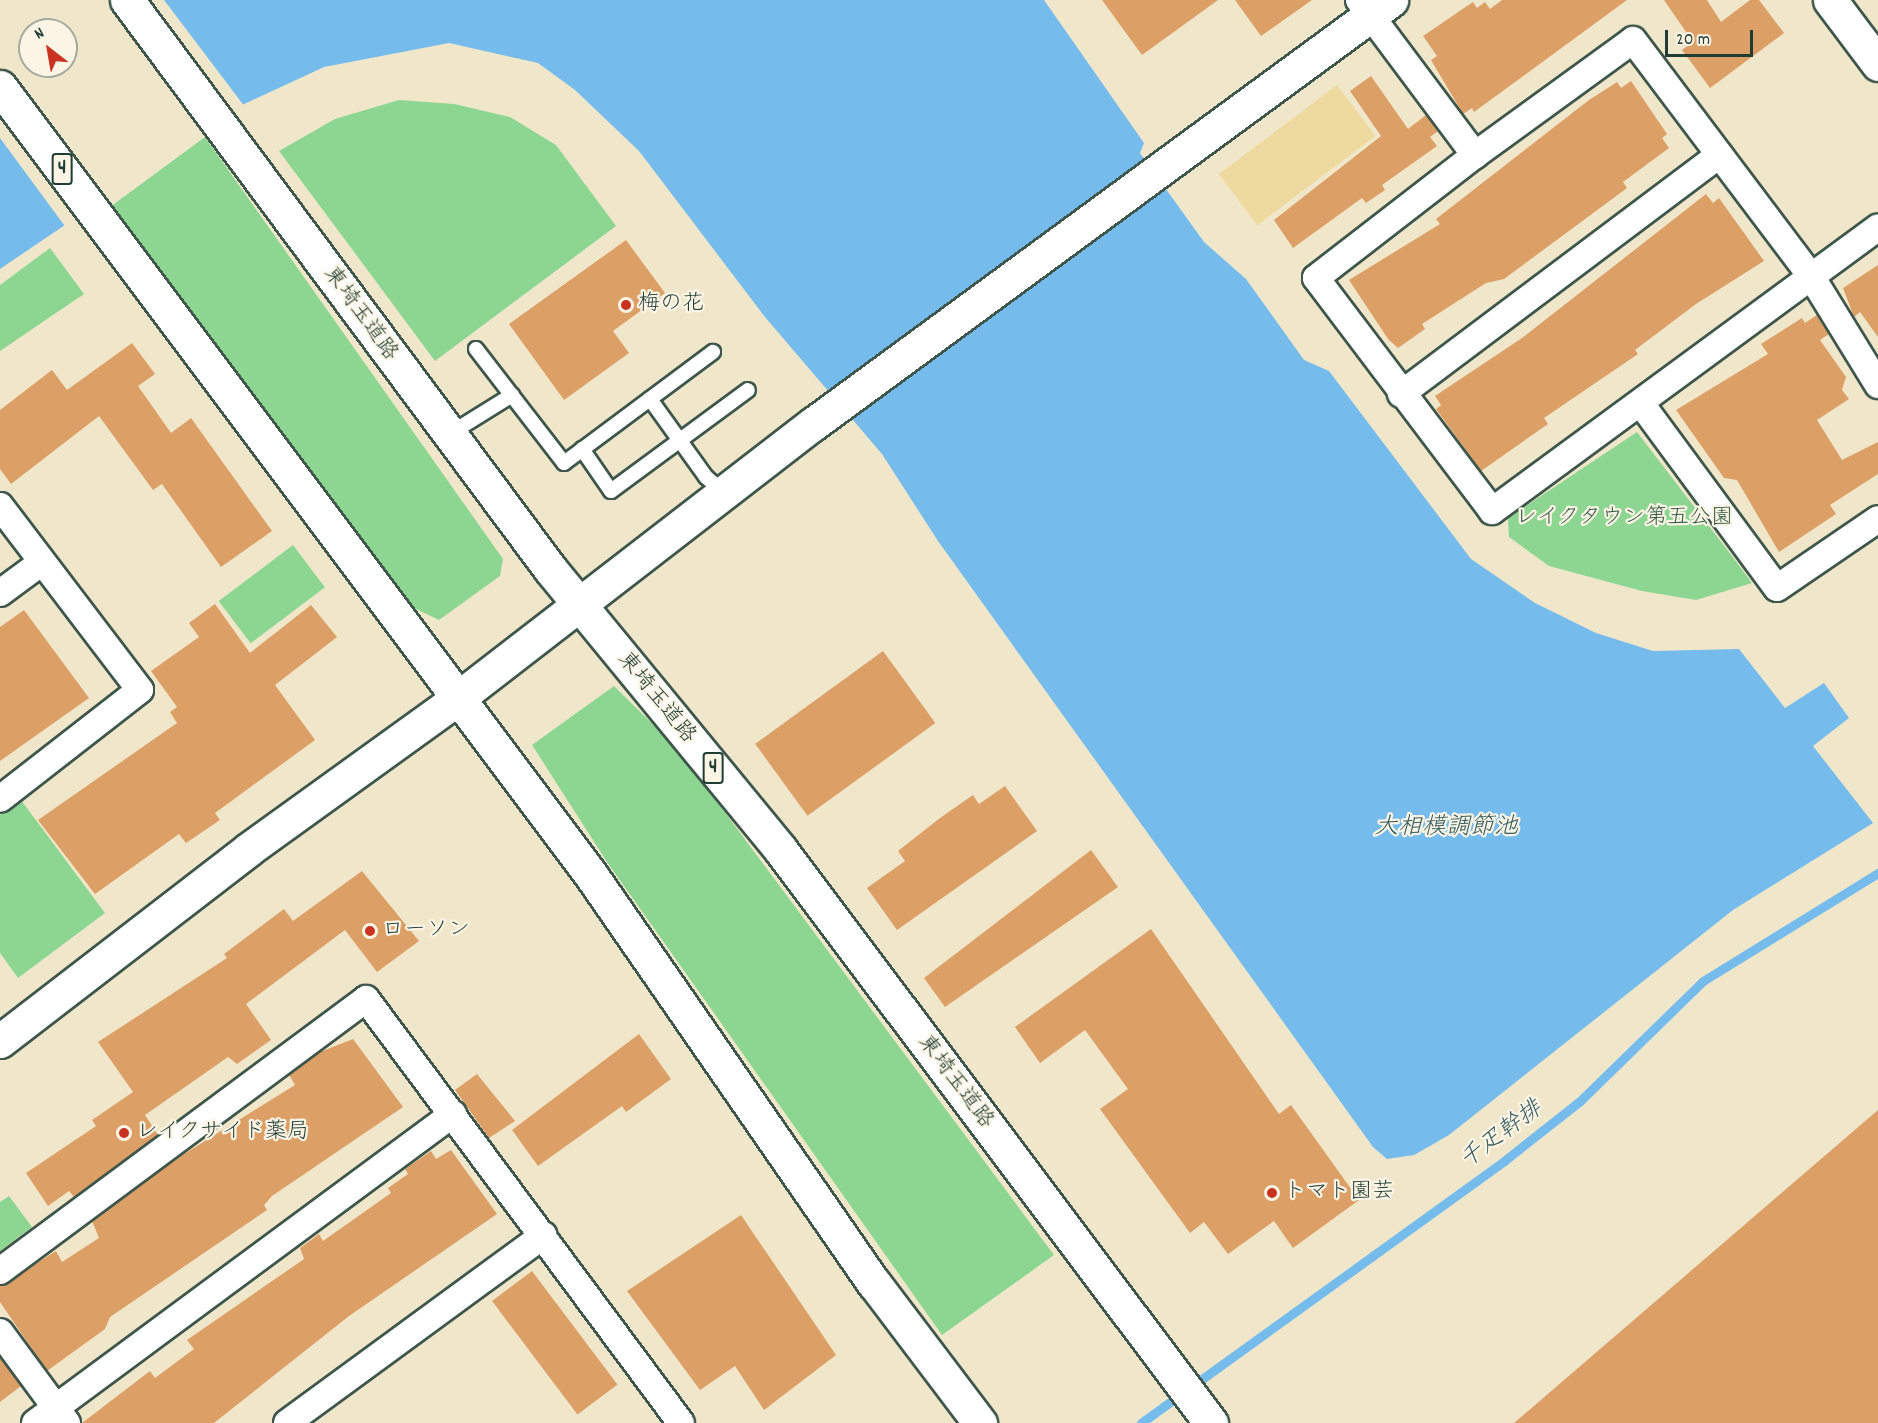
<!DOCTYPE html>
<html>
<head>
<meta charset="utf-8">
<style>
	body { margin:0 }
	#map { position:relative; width:1878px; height:1423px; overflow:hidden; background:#f0e7cb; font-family:Dekko,"Klee One",sans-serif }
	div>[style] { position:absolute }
	.green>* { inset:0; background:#8dd692; transform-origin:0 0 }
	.sand>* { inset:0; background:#eeda9e; transform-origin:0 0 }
	.water>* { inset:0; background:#75bcec }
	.pier>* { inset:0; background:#f0e7cb }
	.stream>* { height:9px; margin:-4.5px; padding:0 4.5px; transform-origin:4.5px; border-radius:4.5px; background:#75bcec }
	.building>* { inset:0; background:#dc9f66; transform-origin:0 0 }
	.roads { filter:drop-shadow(2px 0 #3e564b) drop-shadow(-2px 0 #3e564b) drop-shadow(0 2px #3e564b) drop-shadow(0 -2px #3e564b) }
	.service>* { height:14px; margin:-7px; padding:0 7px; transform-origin:7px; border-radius:7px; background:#fff }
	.minor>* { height:26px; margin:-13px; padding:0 13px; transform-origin:13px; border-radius:13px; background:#fff }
	.tertiary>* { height:33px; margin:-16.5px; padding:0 16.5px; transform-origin:16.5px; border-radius:16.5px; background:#fff }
	.secondary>* { height:33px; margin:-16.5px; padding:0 16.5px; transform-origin:16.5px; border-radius:16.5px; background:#fff }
	.trunk>* { height:33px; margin:-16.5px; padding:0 16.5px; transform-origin:16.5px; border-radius:16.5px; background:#fff }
	.dots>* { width:16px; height:16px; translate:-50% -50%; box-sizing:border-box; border:3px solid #fcf5e5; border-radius:50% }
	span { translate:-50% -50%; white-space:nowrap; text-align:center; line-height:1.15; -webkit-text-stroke:4.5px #fcf5e5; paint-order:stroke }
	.shield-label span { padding:2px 4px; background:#fcf5e5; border:2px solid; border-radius:4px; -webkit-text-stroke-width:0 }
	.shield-label { font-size:21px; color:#1f3d34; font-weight:700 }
	.poi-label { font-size:22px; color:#1f3d34 }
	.left { translate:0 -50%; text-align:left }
	.street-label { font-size:22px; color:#1f3d34 }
	.park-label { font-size:22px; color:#355c47 }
	.water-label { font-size:24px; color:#345d62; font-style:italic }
	.north { position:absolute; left:18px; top:18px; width:60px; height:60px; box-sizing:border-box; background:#fcf5e5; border:2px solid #a4ab9e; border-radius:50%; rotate:329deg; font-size:16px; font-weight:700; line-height:24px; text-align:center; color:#1f3d34 }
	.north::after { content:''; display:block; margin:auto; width:21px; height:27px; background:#c8321e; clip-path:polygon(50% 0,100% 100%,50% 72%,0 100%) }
	.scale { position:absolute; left:1665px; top:30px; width:88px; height:27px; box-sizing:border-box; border:3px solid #1f3d34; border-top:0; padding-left:8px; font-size:18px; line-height:21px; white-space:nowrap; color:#1f3d34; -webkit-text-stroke:4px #fcf5e5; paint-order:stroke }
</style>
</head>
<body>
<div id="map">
	<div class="green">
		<i style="clip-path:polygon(399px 100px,454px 104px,510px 117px,556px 145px,616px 226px,435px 361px,279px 151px,335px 119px)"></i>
		<i style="clip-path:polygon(205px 137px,503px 559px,500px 576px,439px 620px,414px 608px,110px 207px)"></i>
		<i style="clip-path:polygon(50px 248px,84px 294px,0 351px,0 285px)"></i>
		<i style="clip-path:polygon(1637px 432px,1735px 560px,1752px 583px,1696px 600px,1642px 591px,1549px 566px,1509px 537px,1508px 518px)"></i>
		<i style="left:293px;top:545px;width:53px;height:93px;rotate:53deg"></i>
		<i style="clip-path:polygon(614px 686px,677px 748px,1054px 1255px,942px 1335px,607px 862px,532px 745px)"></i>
		<i style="clip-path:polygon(21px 800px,105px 913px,18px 978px,0 953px,0 815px)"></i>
		<i style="clip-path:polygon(9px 1196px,32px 1227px,0 1251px,0 1202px)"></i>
	</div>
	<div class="sand">
		<i style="left:1337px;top:85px;width:64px;height:148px;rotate:53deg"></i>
	</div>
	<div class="water">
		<i style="clip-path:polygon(evenodd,0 0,1044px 0,1144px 143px,1140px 153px,1204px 242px,1246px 279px,1304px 360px,1329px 371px,1471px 559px,1535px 603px,1596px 633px,1653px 651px,1739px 649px,1785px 708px,1824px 683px,1849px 718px,1813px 746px,1873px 823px,1733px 910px,1449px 1135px,1414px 1155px,1387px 1159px,1373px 1147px,938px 541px,882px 454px,765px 317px,639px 151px,575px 90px,538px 63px,449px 43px,324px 67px,242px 105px,0 269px,0 0,30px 30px,66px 30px,66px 66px,30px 66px,30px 30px)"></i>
	</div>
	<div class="pier">
		<i style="clip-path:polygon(evenodd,0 0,164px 0,245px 107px,67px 229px,0 138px,0 0,30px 30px,66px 30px,66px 66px,30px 66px,30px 30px)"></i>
	</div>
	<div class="stream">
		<i style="left:1141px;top:1423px;width:448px;rotate:-35.8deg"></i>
		<i style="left:1504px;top:1161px;width:97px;rotate:-38.3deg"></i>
		<i style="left:1580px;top:1101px;width:172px;rotate:-44.3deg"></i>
		<i style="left:1703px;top:981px;width:206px;rotate:-31.7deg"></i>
	</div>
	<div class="building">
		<i style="clip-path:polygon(1102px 0,1218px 0,1142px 55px)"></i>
		<i style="clip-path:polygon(1235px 0,1312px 0,1261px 36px)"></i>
		<i style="clip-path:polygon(1502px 0,1627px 0,1474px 112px,1472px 108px,1463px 114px,1431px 60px,1437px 56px,1423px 36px,1473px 2px,1477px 8px,1485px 2px,1490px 9px)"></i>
		<i style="clip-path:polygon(1664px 0,1707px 0,1721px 22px,1750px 0,1759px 0,1784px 33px,1710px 88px,1682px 50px,1693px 42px)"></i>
		<i style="clip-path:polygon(1371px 76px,1408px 129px,1426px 115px,1438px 131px,1430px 137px,1437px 146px,1382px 185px,1385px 190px,1366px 203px,1362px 198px,1293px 248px,1274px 220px,1381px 136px,1350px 91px)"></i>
		<i style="clip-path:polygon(1631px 81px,1667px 134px,1662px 138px,1669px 148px,1623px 182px,1627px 188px,1504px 279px,1486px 283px,1422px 324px,1425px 329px,1398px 348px,1388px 339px,1349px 280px,1440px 224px,1436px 219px,1589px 100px,1617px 82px,1621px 88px)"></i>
		<i style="clip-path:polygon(1706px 194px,1713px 203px,1719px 198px,1764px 261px,1696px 304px,1635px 350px,1638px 354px,1544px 418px,1548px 424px,1481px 471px,1436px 409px,1441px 405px,1435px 396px,1522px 338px)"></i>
		<i style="clip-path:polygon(626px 240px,665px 293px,613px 331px,629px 353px,564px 400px,509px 324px)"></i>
		<i style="clip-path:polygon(1878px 265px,1878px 337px,1860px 312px,1854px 317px,1843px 288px)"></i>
		<i style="clip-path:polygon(1817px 315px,1829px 334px,1820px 340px,1846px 377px,1842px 390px,1849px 399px,1817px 420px,1842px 460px,1878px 442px,1878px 474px,1830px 505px,1836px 514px,1779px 552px,1737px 480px,1724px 478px,1676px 410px,1768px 354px,1761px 344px,1802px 318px,1805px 323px)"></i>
		<i style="clip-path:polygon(132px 343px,155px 374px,138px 386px,171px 433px,191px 418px,272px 531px,221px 567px,162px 484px,153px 490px,99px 416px,11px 484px,0 469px,0 410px,52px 370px,67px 390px)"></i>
		<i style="clip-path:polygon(215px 604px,250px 653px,311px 605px,337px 637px,275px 685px,315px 740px,215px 813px,220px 820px,186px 843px,179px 834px,95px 894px,38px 820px,177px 723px,170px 712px,177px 707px,151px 671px,199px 637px,189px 623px)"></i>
		<i style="clip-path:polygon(24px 610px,89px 698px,0 761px,0 627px)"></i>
		<i style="left:883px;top:651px;width:89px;height:158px;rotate:54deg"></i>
		<i style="clip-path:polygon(1005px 786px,1037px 831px,897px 930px,867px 888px,905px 861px,898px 851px,940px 818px,973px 795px,979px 804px)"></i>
		<i style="clip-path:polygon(1091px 850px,1118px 887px,945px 1007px,924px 978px)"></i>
		<i style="clip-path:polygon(362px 871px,419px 941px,377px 972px,345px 930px,246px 1004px,271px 1040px,237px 1064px,228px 1057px,145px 1115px,158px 1135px,74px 1197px,69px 1191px,48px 1206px,26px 1173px,96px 1126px,92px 1120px,133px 1092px,98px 1042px,227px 958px,224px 954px,284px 909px,293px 921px)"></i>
		<i style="clip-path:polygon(1151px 929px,1279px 1114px,1291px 1105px,1359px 1200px,1293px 1248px,1274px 1221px,1228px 1254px,1204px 1222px,1190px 1233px,1100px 1109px,1128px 1089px,1085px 1030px,1040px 1063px,1015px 1027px)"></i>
		<i style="clip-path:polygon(639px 1034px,671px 1079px,626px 1112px,622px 1106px,538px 1166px,512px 1130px)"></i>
		<i style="clip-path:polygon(353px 1039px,403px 1107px,272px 1196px,264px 1205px,267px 1210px,110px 1317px,105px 1329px,47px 1371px,0 1302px,0 1286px,56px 1251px,62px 1262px,99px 1238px,92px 1221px,176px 1159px,295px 1085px,289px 1075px,320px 1052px)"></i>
		<i style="clip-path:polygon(477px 1074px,515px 1121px,489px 1138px,455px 1090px)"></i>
		<i style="clip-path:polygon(1878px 1110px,1878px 1423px,1514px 1423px)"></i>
		<i style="clip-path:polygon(451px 1150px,497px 1214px,349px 1316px,214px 1423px,82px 1423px,150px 1371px,155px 1378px,194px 1349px,187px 1340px,304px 1259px,300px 1248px,319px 1234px,323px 1241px,391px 1193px,388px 1188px,408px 1174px,405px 1169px,431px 1151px,436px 1159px)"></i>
		<i style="clip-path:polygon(741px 1215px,836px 1355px,764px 1410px,735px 1366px,700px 1390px,627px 1291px)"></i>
		<i style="left:532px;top:1271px;width:142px;height:50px;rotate:53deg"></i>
		<i style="clip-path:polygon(0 1357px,21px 1386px,0 1402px)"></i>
	</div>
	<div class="roads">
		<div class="service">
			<i style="left:476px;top:349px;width:144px;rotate:52.3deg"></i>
			<i style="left:564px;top:463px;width:186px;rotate:-36.7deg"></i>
			<i style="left:650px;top:399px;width:96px;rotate:54.3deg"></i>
			<i style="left:706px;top:477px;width:23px;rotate:41deg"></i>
			<i style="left:451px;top:433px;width:72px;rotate:-31.9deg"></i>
			<i style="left:582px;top:449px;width:51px;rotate:55.4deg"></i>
			<i style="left:611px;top:491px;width:170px;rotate:-36.4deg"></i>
		</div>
		<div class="minor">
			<i style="left:1359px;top:0;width:194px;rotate:53.2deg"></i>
			<i style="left:1475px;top:155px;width:201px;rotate:142.3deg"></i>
			<i style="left:1316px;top:278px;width:292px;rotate:52.9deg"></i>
			<i style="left:1492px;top:511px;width:479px;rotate:-36.3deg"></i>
			<i style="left:1475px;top:155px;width:195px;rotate:-36deg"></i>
			<i style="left:1633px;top:40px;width:296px;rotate:53deg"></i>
			<i style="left:1811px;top:276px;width:128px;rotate:58.4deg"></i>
			<i style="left:1401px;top:394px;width:398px;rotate:-36.9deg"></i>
			<i style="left:1642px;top:405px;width:227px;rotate:53.6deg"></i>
			<i style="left:1777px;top:588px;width:122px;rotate:-34.3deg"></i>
			<i style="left:0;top:506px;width:231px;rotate:52.7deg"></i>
			<i style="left:140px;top:690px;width:177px;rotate:142.1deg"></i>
			<i style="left:0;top:593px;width:52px;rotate:-36.4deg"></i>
			<i style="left:0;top:1271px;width:456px;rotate:-36.6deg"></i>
			<i style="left:366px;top:999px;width:528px;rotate:53.39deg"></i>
			<i style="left:0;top:1332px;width:113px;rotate:53.6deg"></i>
			<i style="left:35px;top:1423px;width:520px;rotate:-36.47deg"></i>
			<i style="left:287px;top:1423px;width:318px;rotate:-36.2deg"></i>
		</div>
		<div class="tertiary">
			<i style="left:0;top:1041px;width:314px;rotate:-37.6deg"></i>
			<i style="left:249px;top:849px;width:258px;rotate:-35.8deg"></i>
			<i style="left:458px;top:698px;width:448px;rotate:-37.7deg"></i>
			<i style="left:813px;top:424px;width:717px;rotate:-36.26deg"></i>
		</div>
		<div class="secondary">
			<i style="left:1830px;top:0;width:80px;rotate:53.1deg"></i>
		</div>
		<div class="trunk">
			<i style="left:127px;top:0;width:710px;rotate:53.36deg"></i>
			<i style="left:551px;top:570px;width:361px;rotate:50.6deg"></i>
			<i style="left:780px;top:849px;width:718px;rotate:53.1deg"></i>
			<i style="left:0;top:87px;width:985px;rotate:53.13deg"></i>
			<i style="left:591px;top:875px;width:497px;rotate:55.3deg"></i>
			<i style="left:874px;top:1283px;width:176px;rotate:52.9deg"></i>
		</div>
	</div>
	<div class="dots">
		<i style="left:626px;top:305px;background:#c8321e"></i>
		<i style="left:370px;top:931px;background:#c8321e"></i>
		<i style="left:124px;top:1133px;background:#c8321e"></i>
		<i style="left:1272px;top:1193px;background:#c8321e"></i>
	</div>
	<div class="shield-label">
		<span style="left:62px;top:169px">4</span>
		<span style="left:713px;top:768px">4</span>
	</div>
	<div class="poi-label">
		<span class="left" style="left:638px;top:305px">梅の花</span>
		<span class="left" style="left:382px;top:931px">ローソン</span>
		<span class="left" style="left:136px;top:1133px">レイクサイド薬局</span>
		<span class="left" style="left:1284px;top:1193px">トマト園芸</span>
	</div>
	<div class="street-label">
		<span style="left:360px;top:314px;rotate:54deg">東埼玉道路</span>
		<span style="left:656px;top:698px;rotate:51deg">東埼玉道路</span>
		<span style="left:955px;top:1082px;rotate:53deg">東埼玉道路</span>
	</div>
	<div class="park-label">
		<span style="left:1624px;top:519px">レイクタウン第五公園</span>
	</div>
	<div class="water-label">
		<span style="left:1446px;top:829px">大相模調節池</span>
		<span style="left:1502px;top:1136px;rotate:-37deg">千疋幹排</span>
	</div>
	<div class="north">N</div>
	<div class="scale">20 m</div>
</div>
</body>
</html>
